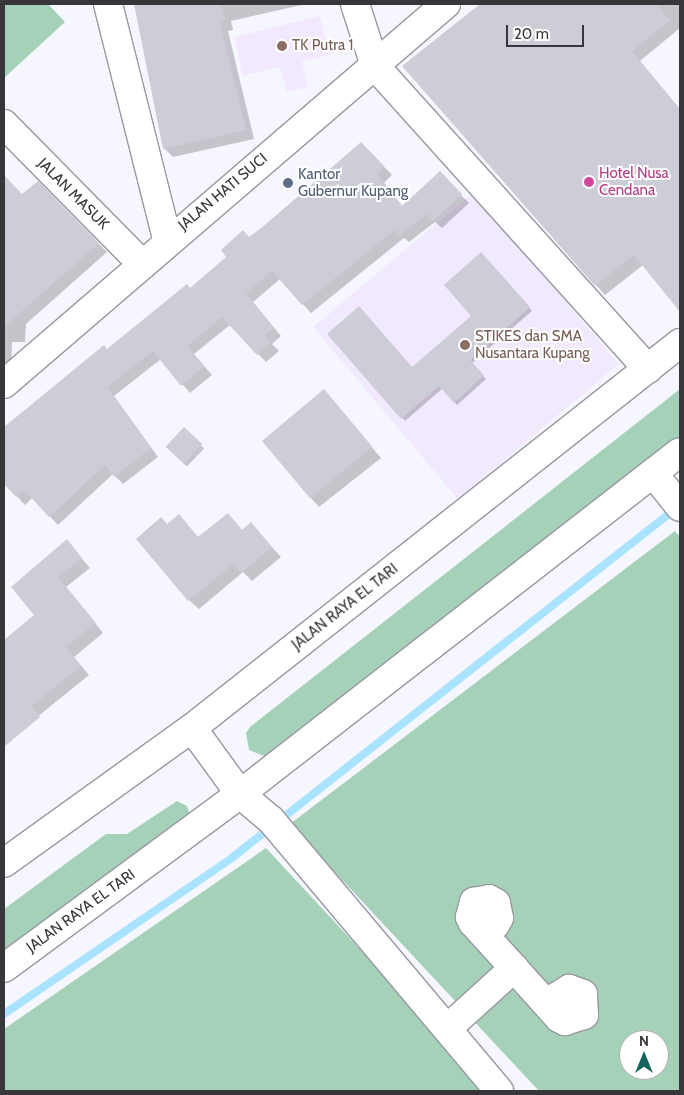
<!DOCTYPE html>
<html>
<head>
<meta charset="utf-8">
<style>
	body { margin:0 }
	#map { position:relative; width:684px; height:1095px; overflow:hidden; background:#f6f7fe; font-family:Cabin,sans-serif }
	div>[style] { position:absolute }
	.education>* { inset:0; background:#f3e9fe; transform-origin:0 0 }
	.green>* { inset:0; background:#a6d1b9 }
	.shadow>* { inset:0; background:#0003; transform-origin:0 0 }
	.stream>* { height:8px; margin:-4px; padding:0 4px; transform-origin:4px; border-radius:4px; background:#aae3ff }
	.building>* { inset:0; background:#cccdd7; transform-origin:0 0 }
	.roads { filter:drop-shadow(1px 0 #9798a1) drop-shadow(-1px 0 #9798a1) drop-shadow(0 1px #9798a1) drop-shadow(0 -1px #9798a1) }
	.minor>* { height:28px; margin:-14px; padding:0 14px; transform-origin:14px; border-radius:14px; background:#fff }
	.major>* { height:28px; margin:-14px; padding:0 14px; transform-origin:14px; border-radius:14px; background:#fff }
	.dots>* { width:14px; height:14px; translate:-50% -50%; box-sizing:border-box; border:2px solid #fff; border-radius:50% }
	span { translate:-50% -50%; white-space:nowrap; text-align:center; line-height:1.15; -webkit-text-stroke:4px #fff; paint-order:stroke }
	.education-label { font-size:15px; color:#785e54 }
	.left { translate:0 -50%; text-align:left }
	.hotel-label { font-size:15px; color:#b23c85 }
	.service-label { font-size:15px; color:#4e5e75 }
	.street-label { font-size:15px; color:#37373b }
	.frame { position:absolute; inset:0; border:5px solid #37373b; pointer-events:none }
	.north { position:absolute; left:619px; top:1030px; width:50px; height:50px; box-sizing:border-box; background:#fff; border:1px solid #afafb1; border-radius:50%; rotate:0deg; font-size:14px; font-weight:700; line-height:20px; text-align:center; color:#37373b }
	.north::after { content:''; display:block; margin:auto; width:18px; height:22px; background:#186560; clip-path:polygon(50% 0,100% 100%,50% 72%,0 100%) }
	.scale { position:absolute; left:506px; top:25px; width:78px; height:22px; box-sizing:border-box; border:2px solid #37373b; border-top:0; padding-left:6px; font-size:15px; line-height:18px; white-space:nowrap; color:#37373b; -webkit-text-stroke:4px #fff; paint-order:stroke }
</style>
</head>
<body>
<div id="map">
	<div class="education">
		<i style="clip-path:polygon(320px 16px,330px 55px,302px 62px,308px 87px,287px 92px,280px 67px,243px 76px,234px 37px)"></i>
		<i style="left:474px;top:192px;width:225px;height:210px;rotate:50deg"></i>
	</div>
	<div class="green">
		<i style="clip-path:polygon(4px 4px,48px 4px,65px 22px,4px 78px)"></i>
		<i style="clip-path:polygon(680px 389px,680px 440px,267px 757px,249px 750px,246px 733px,250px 727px)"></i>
		<i style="clip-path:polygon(evenodd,675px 531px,680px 537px,680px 1091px,539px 1091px,290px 824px,675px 531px,629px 1040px,659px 1040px,659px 1070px,629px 1070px,629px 1040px)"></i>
		<i style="clip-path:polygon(177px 801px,187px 806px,190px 816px,4px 961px,4px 909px,106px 834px,127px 834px)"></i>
		<i style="clip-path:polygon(266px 848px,472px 1070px,486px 1091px,4px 1091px,4px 1029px)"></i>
	</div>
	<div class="shadow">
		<i style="clip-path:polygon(135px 4px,306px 4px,231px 21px,233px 30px,228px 31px,254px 139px,173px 157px,165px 149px)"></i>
		<i style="clip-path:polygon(482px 4px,680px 4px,680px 28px,640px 61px,680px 109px,680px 308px,643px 265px,605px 295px,404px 67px)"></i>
		<i style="clip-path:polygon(361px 143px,392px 175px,384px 183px,403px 207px,439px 173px,469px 203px,442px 228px,435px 222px,409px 242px,404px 238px,311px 313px,280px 279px,253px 302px,281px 336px,272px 344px,279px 351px,266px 362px,230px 325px,194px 354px,212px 375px,190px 393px,161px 359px,114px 396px,158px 457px,123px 484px,113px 474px,58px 525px,32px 498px,25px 505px,4px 482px,4px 429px,104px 346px,107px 350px,190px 289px)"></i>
		<i style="clip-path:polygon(4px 176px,22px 196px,38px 183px,107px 252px,26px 324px,25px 342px,12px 342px,11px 372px,4px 371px)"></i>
		<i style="clip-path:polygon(481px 254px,532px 311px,472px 363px,486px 379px,457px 405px,443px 388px,405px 421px,329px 334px,413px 368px,473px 316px)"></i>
		<i style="clip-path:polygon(324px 391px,381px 458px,319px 507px,310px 497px)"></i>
		<i style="left:184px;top:429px;width:28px;height:25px;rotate:44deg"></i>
		<i style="clip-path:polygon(179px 516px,199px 538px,243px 531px,251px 524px,281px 557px,252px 581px,243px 572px,199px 609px,189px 600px,167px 525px)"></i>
		<i style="clip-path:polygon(67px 541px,90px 568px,66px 587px,103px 633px,74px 657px,89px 675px,31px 722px,4px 691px,4px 641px,36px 615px)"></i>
	</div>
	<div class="stream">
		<i style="left:4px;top:1014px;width:278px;rotate:-34.4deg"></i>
		<i style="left:233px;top:857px;width:563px;rotate:-38.21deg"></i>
	</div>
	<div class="building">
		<i style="clip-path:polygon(134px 4px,221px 4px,225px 21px,220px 22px,246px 130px,163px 149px)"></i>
		<i style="clip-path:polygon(480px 4px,656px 4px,670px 20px,632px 51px,680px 110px,680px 312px,634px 255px,595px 286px,402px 66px)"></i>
		<i style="clip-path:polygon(361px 142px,384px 166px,377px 174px,402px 206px,440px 171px,462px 194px,433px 221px,427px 214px,400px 235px,395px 230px,302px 305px,272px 271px,246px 293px,274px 328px,265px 335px,271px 342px,257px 355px,222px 317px,187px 346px,204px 366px,181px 386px,153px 351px,107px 387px,151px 448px,114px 477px,105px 465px,49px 517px,24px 490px,16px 497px,4px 484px,4px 427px,104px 345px,107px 349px,187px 284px,190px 288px,226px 257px,221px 250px,243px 230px,249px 237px,268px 223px)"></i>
		<i style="clip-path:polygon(4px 175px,22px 194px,38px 181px,99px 243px,4px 327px)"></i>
		<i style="clip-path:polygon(481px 252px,530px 307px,470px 360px,484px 375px,454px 403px,439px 386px,401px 419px,327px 334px,359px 306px,412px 367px,471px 316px,444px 285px)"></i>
		<i style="left:324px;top:389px;width:75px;height:81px;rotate:50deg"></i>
		<i style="left:184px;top:427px;width:25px;height:27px;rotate:43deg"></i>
		<i style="clip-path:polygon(228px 513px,242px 530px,251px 522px,272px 547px,241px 573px,233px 564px,188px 601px,136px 539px,161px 517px,167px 524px,179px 514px,198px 537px)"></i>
		<i style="clip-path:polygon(67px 539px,82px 558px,58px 577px,96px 623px,66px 647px,81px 666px,31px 706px,40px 717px,4px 747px,4px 640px,34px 615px,11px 587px)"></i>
	</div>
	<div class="roads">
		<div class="minor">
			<i style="left:108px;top:4px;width:242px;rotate:75.9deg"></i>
			<i style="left:355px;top:4px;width:65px;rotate:72.1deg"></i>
			<i style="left:375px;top:66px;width:408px;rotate:48deg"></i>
			<i style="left:4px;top:124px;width:197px;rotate:45.4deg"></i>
			<i style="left:4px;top:384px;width:583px;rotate:-40.69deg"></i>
			<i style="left:653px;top:473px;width:43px;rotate:51.5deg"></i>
			<i style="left:240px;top:794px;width:40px;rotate:40deg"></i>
			<i style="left:271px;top:820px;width:354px;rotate:49.9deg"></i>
			<i style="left:514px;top:968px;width:67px;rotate:48deg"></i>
			<i style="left:559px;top:1018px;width:7px;rotate:27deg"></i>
			<i style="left:565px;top:1021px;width:20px;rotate:-18deg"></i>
			<i style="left:584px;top:1015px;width:21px;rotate:-93deg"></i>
			<i style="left:583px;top:994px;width:15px;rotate:-160deg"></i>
			<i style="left:569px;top:989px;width:15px;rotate:148deg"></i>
			<i style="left:556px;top:997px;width:21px;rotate:82deg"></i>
			<i style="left:449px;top:1027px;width:88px;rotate:-42.2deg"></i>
			<i style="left:514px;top:968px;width:61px;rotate:-132.3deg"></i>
			<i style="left:473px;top:923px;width:7px;rotate:-117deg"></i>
			<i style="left:470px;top:917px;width:16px;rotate:-75deg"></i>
			<i style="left:474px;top:902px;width:15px;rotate:-11deg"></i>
			<i style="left:489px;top:899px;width:8px;rotate:30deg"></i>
			<i style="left:496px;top:903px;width:15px;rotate:79deg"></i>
			<i style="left:499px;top:918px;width:8px;rotate:120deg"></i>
			<i style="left:495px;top:925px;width:15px;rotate:169deg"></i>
			<i style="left:480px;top:928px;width:9px;rotate:-144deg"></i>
		</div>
		<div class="major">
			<i style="left:192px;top:728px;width:82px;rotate:54deg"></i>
			<i style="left:4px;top:863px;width:231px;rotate:-35.7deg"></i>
			<i style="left:192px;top:728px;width:622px;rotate:-38.27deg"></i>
			<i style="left:4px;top:968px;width:293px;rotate:-36.4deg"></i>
			<i style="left:240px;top:794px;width:557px;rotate:-37.86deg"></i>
		</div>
	</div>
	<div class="dots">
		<i style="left:282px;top:46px;background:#8d6e63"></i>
		<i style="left:589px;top:182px;background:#d1479c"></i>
		<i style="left:288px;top:183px;background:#5c6f8a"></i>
		<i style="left:465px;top:345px;background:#8d6e63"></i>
	</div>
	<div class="education-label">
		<span class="left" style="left:292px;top:46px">TK Putra 1</span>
		<span class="left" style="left:475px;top:345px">STIKES dan SMA<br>Nusantara Kupang</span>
	</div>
	<div class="hotel-label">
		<span class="left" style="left:599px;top:182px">Hotel Nusa<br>Cendana</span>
	</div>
	<div class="service-label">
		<span class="left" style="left:298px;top:183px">Kantor<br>Gubernur Kupang</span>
	</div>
	<div class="street-label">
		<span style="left:223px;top:192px;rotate:-40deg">JALAN HATI SUCI</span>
		<span style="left:73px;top:194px;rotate:45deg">JALAN MASUK</span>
		<span style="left:345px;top:607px;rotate:-38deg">JALAN RAYA EL TARI</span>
		<span style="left:81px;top:911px;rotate:-36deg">JALAN RAYA EL TARI</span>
	</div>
	<div class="frame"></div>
	<div class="north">N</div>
	<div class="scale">20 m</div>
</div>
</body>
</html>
